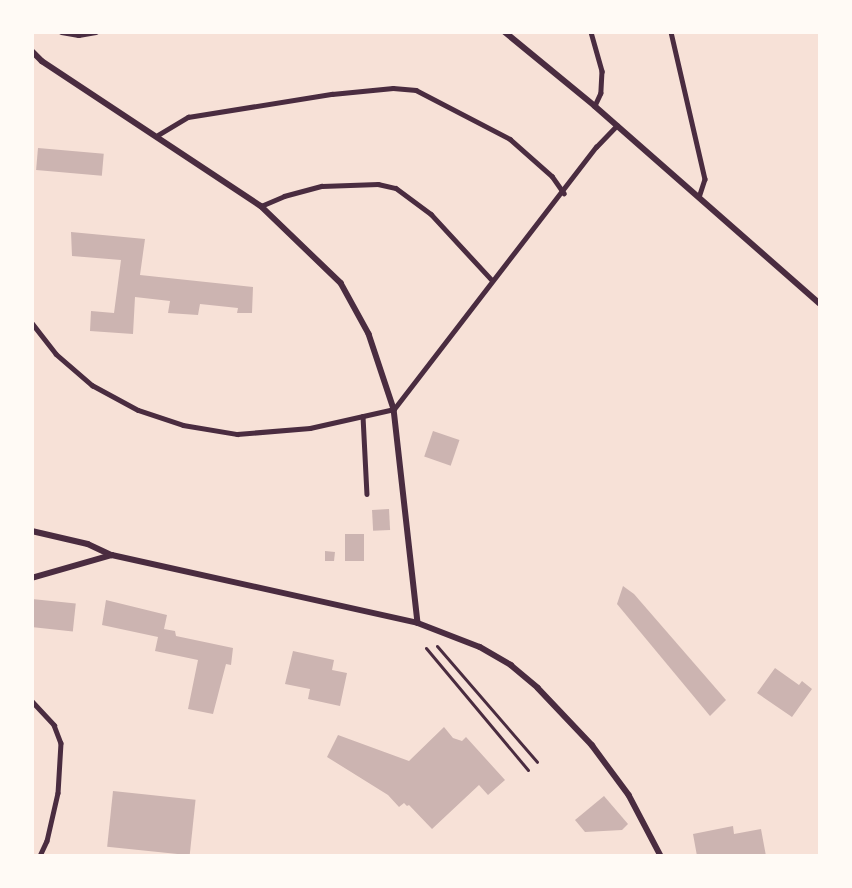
<!DOCTYPE html>
<html>
<head>
<meta charset="utf-8">
<style>
	body { margin:0 }
	#map { position:relative; width:852px; height:888px; overflow:hidden; background:#f7e1d7; font-family:Arial,sans-serif }
	div>[style] { position:absolute }
	.building>* { inset:0; background:#ccb4b1; transform-origin:0 0 }
	.pedestrian>* { height:3px; margin:-1.5px; padding:0 1.5px; transform-origin:1.5px; border-radius:1.5px; background:#4a2c40 }
	.minor>* { height:4.5px; margin:-2.25px; padding:0 2.25px; transform-origin:2.25px; border-radius:2.25px; background:#4a2c40 }
	.tertiary>* { height:5.5px; margin:-2.75px; padding:0 2.75px; transform-origin:2.75px; border-radius:2.75px; background:#4a2c40 }
	span { translate:-50% -50%; white-space:nowrap; text-align:center; line-height:1.15; -webkit-text-stroke:5px #fffaf5; paint-order:stroke }
	.frame { position:absolute; inset:0; border:34px solid #fffaf5; pointer-events:none }
</style>
</head>
<body>
<div id="map">
	<div class="building">
		<i style="left:38px;top:148px;width:66px;height:22px;rotate:5deg"></i>
		<i style="clip-path:polygon(71px 232px,145px 239px,140px 275px,253px 287px,252px 313px,237px 313px,238px 308px,200px 304px,198px 315px,168px 313px,170px 301px,135px 297px,133px 334px,90px 331px,91px 311px,114px 313px,121px 260px,72px 256px)"></i>
		<i style="left:433px;top:431px;width:28px;height:27px;rotate:19deg"></i>
		<i style="left:389px;top:509px;width:21px;height:17px;rotate:87deg"></i>
		<i style="left:345px;top:534px;width:19px;height:27px"></i>
		<i style="clip-path:polygon(325px 551px,335px 552px,334px 561px,325px 561px)"></i>
		<i style="clip-path:polygon(623px 586px,634px 594px,726px 700px,710px 716px,617px 604px)"></i>
		<i style="left:32px;top:599px;width:44px;height:28px;rotate:6deg"></i>
		<i style="clip-path:polygon(106px 600px,167px 615px,164px 629px,175px 631px,176px 636px,233px 648px,231px 665px,226px 664px,213px 714px,188px 709px,198px 660px,155px 651px,158px 637px,102px 625px)"></i>
		<i style="clip-path:polygon(293px 651px,334px 660px,332px 670px,347px 673px,340px 706px,308px 699px,310px 689px,285px 684px)"></i>
		<i style="clip-path:polygon(775px 668px,799px 685px,802px 681px,812px 689px,792px 717px,757px 693px)"></i>
		<i style="clip-path:polygon(444px 727px,453px 738px,462px 741px,466px 737px,505px 780px,488px 795px,479px 785px,432px 829px,409px 805px,407px 806px,404px 803px,399px 807px,388px 795px,327px 757px,338px 735px,409px 761px)"></i>
		<i style="left:113px;top:791px;width:83px;height:56px;rotate:6deg"></i>
		<i style="clip-path:polygon(604px 796px,628px 824px,622px 830px,585px 832px,575px 820px)"></i>
		<i style="clip-path:polygon(733px 826px,734px 834px,761px 829px,766px 856px,697px 856px,693px 834px)"></i>
	</div>
	<div class="pedestrian">
		<i style="left:437px;top:646px;width:153px;rotate:49.2deg"></i>
		<i style="left:426px;top:648px;width:159px;rotate:50.1deg"></i>
	</div>
	<div class="minor">
		<i style="left:591px;top:32px;width:41px;rotate:74.2deg"></i>
		<i style="left:602px;top:71px;width:22px;rotate:93deg"></i>
		<i style="left:601px;top:93px;width:14px;rotate:115deg"></i>
		<i style="left:671px;top:32px;width:151px;rotate:77deg"></i>
		<i style="left:705px;top:179px;width:19px;rotate:108deg"></i>
		<i style="left:158px;top:135px;width:35px;rotate:-31deg"></i>
		<i style="left:188px;top:117px;width:146px;rotate:-9.1deg"></i>
		<i style="left:332px;top:94px;width:61px;rotate:-5.6deg"></i>
		<i style="left:393px;top:88px;width:23px;rotate:5deg"></i>
		<i style="left:416px;top:90px;width:106px;rotate:27.5deg"></i>
		<i style="left:510px;top:139px;width:56px;rotate:41.4deg"></i>
		<i style="left:552px;top:176px;width:21px;rotate:55deg"></i>
		<i style="left:261px;top:206px;width:25px;rotate:-23deg"></i>
		<i style="left:284px;top:196px;width:39px;rotate:-15deg"></i>
		<i style="left:322px;top:186px;width:56px;rotate:-2deg"></i>
		<i style="left:378px;top:184px;width:18px;rotate:13deg"></i>
		<i style="left:396px;top:188px;width:44px;rotate:36.6deg"></i>
		<i style="left:431px;top:214px;width:90px;rotate:47.3deg"></i>
		<i style="left:32px;top:323px;width:39px;rotate:52deg"></i>
		<i style="left:56px;top:354px;width:48px;rotate:40.7deg"></i>
		<i style="left:92px;top:385px;width:52px;rotate:28.5deg"></i>
		<i style="left:138px;top:410px;width:47px;rotate:18.4deg"></i>
		<i style="left:183px;top:425px;width:55px;rotate:9.5deg"></i>
		<i style="left:237px;top:434px;width:73px;rotate:-4.7deg"></i>
		<i style="left:310px;top:428px;width:86px;rotate:-12.7deg"></i>
		<i style="left:394px;top:409px;width:331px;rotate:-52.4deg"></i>
		<i style="left:596px;top:147px;width:30px;rotate:-46deg"></i>
		<i style="left:363px;top:416px;width:78px;rotate:87.1deg"></i>
		<i style="left:32px;top:701px;width:33px;rotate:47deg"></i>
		<i style="left:54px;top:725px;width:19px;rotate:69deg"></i>
		<i style="left:61px;top:743px;width:50px;rotate:93.4deg"></i>
		<i style="left:58px;top:793px;width:49px;rotate:102.9deg"></i>
		<i style="left:47px;top:841px;width:17px;rotate:115deg"></i>
	</div>
	<div class="tertiary">
		<i style="left:62px;top:32px;width:17px;rotate:10deg"></i>
		<i style="left:79px;top:35px;width:17px;rotate:-10deg"></i>
		<i style="left:505px;top:32px;width:117px;rotate:39.4deg"></i>
		<i style="left:595px;top:106px;width:300px;rotate:41.3deg"></i>
		<i style="left:32px;top:51px;width:14px;rotate:45deg"></i>
		<i style="left:42px;top:61px;width:263px;rotate:33.5deg"></i>
		<i style="left:261px;top:206px;width:111px;rotate:43.9deg"></i>
		<i style="left:341px;top:283px;width:58px;rotate:61.2deg"></i>
		<i style="left:369px;top:334px;width:79px;rotate:71.6deg"></i>
		<i style="left:394px;top:409px;width:215px;rotate:83.6deg"></i>
		<i style="left:32px;top:531px;width:57px;rotate:13.1deg"></i>
		<i style="left:88px;top:544px;width:26px;rotate:25deg"></i>
		<i style="left:112px;top:555px;width:313px;rotate:12.5deg"></i>
		<i style="left:418px;top:623px;width:66px;rotate:21.2deg"></i>
		<i style="left:480px;top:647px;width:36px;rotate:30deg"></i>
		<i style="left:511px;top:665px;width:35px;rotate:40deg"></i>
		<i style="left:538px;top:688px;width:79px;rotate:46.5deg"></i>
		<i style="left:592px;top:745px;width:62px;rotate:53.5deg"></i>
		<i style="left:629px;top:795px;width:69px;rotate:62.3deg"></i>
		<i style="left:32px;top:578px;width:83px;rotate:-16deg"></i>
	</div>
	<div class="frame"></div>
</div>
</body>
</html>
